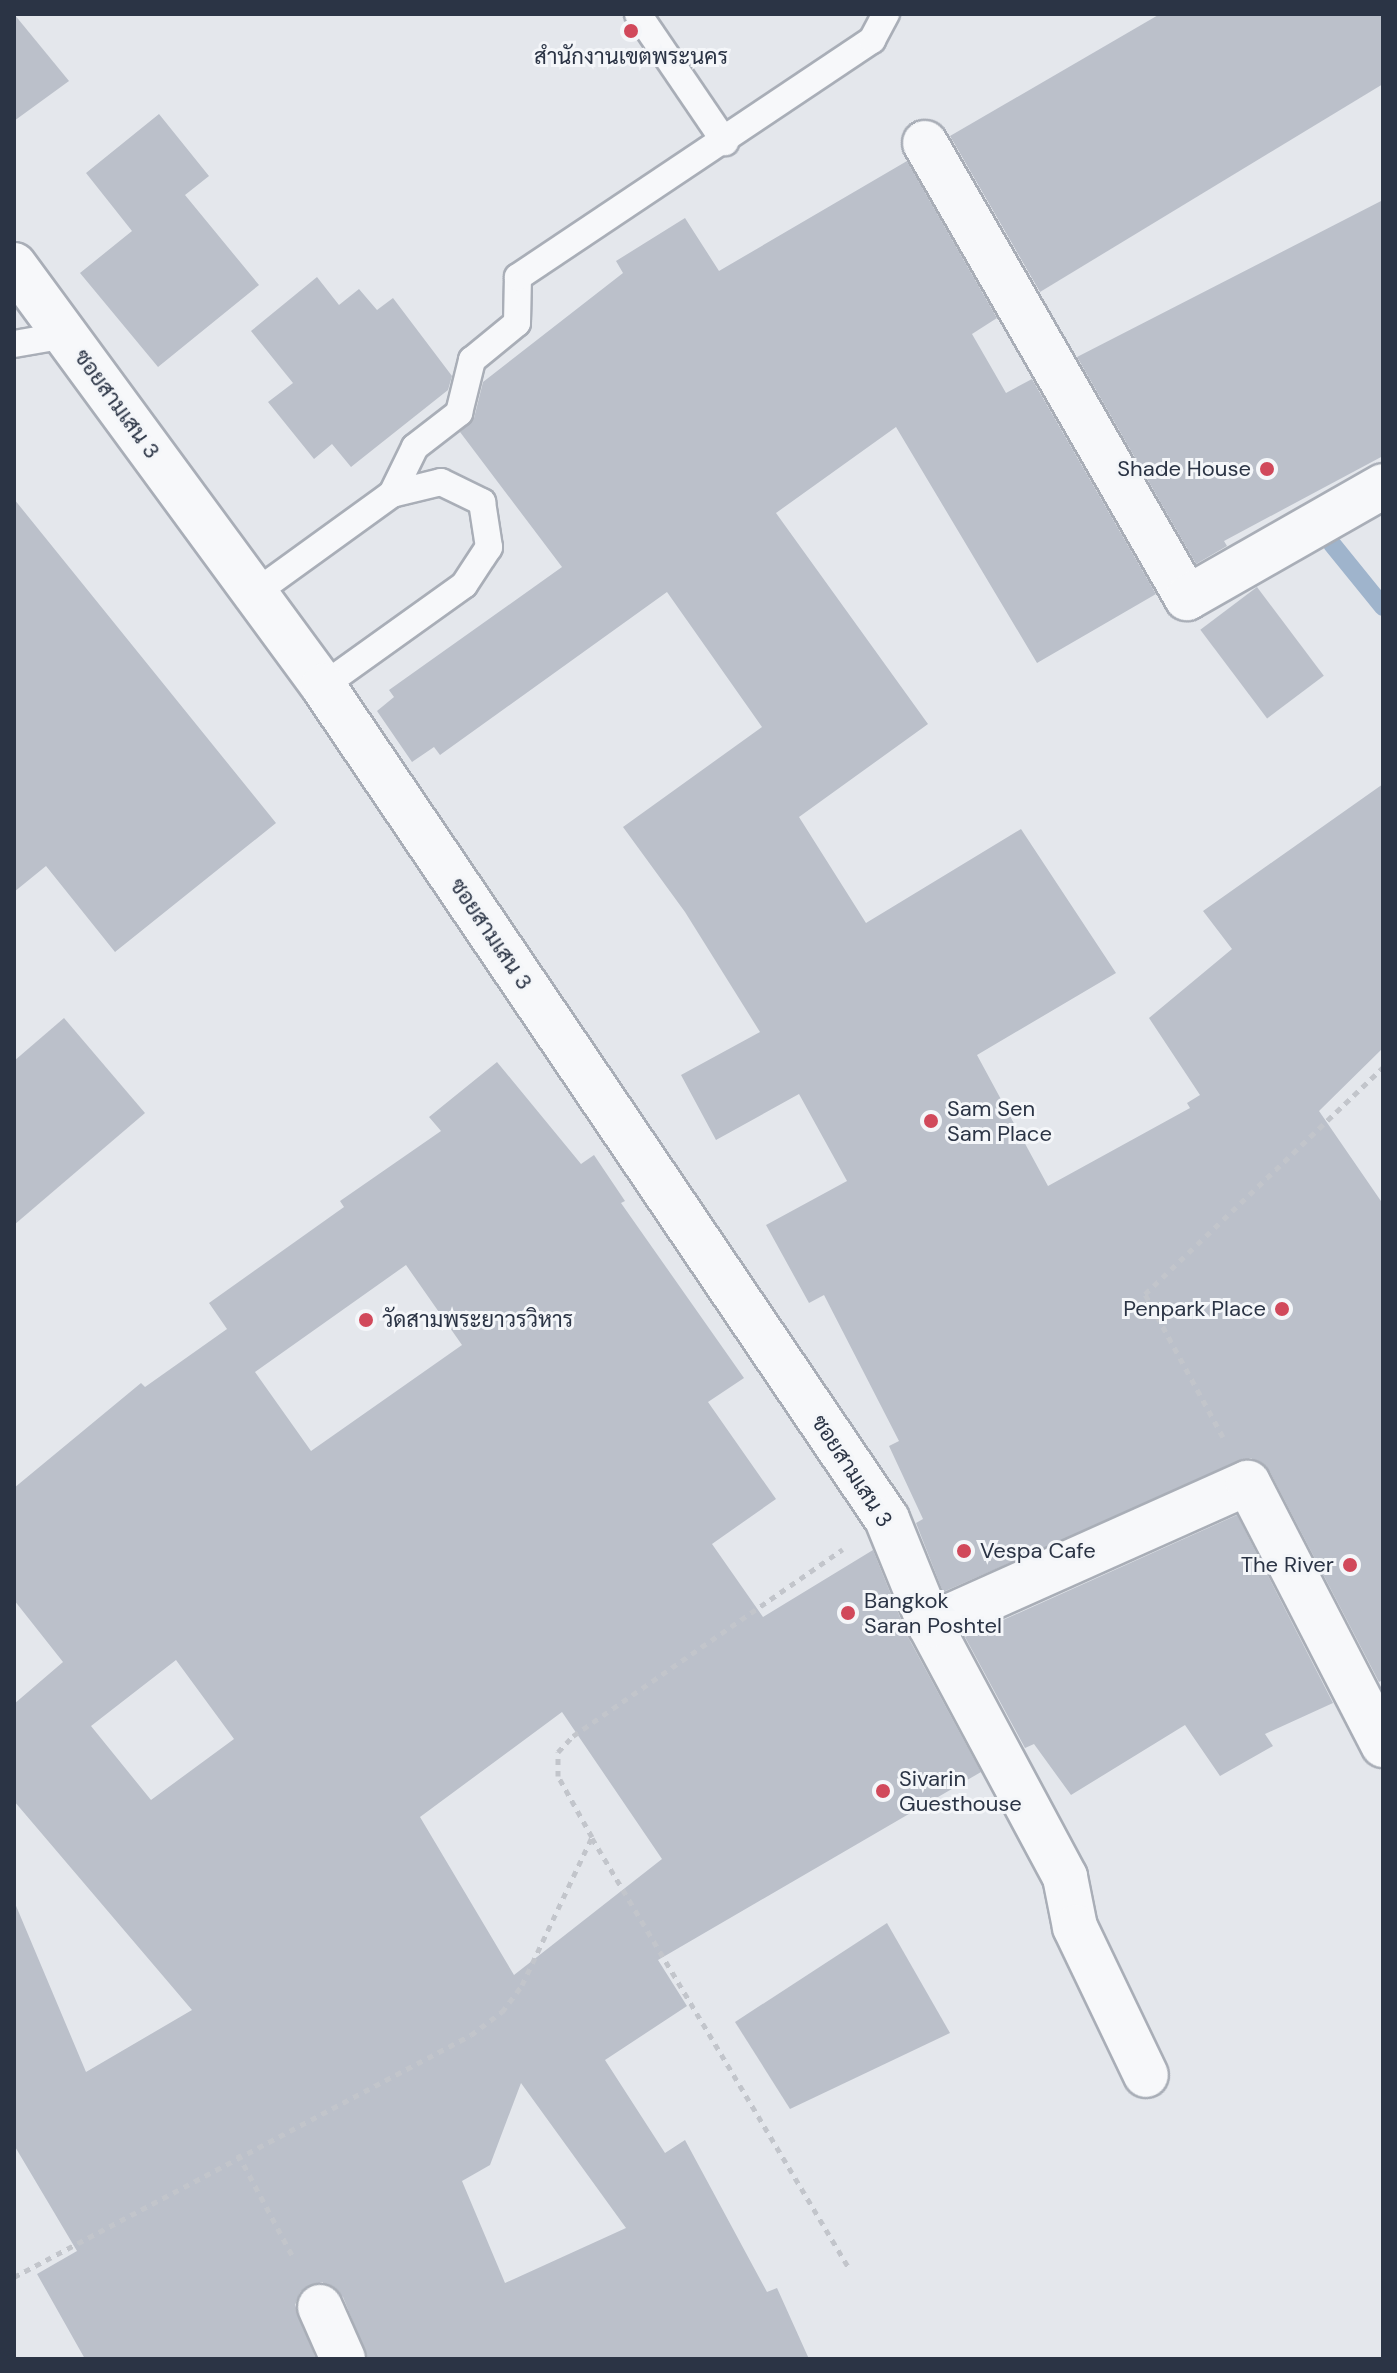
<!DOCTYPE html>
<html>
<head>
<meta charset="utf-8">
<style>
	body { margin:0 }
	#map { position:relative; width:1397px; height:2373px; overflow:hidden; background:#e4e7ec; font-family:"DM Sans",Sarabun,sans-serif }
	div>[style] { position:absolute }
	.stream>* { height:18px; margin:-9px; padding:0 9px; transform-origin:9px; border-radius:9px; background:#9fb4cc }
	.building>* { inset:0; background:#bbc0ca; transform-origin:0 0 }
	.path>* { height:5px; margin-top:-2.5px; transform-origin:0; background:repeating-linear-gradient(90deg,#c2c5cb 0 6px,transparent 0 12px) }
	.roads { filter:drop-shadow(2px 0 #a9aeb7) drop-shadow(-2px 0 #a9aeb7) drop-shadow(0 2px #a9aeb7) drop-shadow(0 -2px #a9aeb7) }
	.lane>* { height:26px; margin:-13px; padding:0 13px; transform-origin:13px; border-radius:13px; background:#f7f8fa }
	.street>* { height:44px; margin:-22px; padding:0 22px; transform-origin:22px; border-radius:22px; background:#f7f8fa }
	.dots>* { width:22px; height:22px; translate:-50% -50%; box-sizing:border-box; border:4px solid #f4f6f9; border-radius:50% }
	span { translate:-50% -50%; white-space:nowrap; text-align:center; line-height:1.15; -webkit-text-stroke:6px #f4f6f9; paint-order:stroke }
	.poi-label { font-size:22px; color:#2b3445 }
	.right { translate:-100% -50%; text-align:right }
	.left { translate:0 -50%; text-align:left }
	.street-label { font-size:22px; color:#2b3445 }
	.frame { position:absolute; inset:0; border:16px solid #2b3445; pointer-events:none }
</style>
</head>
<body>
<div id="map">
	<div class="stream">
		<i style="left:1332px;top:544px;width:81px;rotate:51deg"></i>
	</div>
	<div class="building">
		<i style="clip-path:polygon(14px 14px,69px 81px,14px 121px)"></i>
		<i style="clip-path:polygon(1160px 14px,1383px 14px,1383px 84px,1040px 292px,950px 136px)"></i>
		<i style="clip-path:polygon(159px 114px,209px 176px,185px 195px,259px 285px,158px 367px,80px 273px,132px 231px,86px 173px)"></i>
		<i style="clip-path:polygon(907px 161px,997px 318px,972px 334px,1006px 393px,1032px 379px,1156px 594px,1037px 663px,896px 427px,776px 513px,928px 724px,799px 817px,866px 923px,1021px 829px,1116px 973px,977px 1055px,1048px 1186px,1190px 1108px,1187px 1103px,1200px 1095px,1149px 1018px,1232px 949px,1203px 911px,1383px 784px,1383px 1048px,1319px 1111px,1383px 1204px,1383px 1680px,1379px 1682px,1270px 1472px,1251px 1458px,943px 1592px,916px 1523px,923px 1519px,889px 1446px,899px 1441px,824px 1295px,809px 1303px,766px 1225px,847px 1181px,799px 1094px,716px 1140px,681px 1075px,760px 1032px,685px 912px,623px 827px,762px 727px,667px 592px,440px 755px,434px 747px,412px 762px,377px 711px,394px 697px,389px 690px,562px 567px,460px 432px,474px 418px,483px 382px,623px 273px,616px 261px,685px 218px,719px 271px)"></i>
		<i style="clip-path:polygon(1383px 200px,1383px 456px,1224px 541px,1227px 546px,1196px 564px,1077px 357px)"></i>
		<i style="clip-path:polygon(317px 277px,339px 305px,359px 289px,377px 310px,393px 298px,452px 376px,448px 390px,351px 467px,332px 444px,314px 459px,268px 402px,293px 383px,251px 331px)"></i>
		<i style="clip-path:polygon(14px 499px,276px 823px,115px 952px,46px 866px,14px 892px)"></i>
		<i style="left:1257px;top:587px;width:111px;height:71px;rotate:53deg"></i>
		<i style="clip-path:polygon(64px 1018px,145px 1113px,14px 1225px,14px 1061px)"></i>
		<i style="clip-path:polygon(evenodd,497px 1062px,581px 1164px,594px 1155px,625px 1201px,621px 1203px,744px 1378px,708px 1402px,776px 1499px,712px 1544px,763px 1617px,873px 1550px,908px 1637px,981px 1772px,658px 1960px,687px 2006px,605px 2060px,665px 2153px,685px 2140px,767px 2292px,777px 2288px,809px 2359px,368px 2359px,343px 2297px,322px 2282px,300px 2292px,295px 2305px,316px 2359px,85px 2359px,37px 2274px,77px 2251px,14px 2145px,14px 1901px,86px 2072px,192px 2010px,14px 1801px,14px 1704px,63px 1662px,14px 1600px,14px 1488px,141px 1383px,145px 1387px,227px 1329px,209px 1303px,344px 1207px,340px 1201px,441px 1131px,429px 1117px,497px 1062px,406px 1265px,462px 1345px,311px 1451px,255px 1372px,406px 1265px,497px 1062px,176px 1660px,234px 1739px,151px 1800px,91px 1726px,176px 1660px,497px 1062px,562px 1712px,662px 1859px,514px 1975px,420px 1817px,562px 1712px,497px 1062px,521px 2083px,626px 2228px,505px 2283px,462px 2181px,490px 2165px,521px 2083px)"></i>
		<i style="clip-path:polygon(1237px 1515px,1333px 1703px,1265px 1734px,1273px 1746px,1220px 1776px,1185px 1725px,1071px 1795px,1034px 1744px,1025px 1748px,965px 1637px)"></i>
		<i style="clip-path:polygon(887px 1923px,950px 2033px,790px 2109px,735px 2022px)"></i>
	</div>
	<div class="path">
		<i style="left:1223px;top:1437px;width:163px;rotate:-118.6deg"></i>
		<i style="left:1145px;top:1294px;width:329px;rotate:-43.6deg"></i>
		<i style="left:592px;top:1838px;width:503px;rotate:59.15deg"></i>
		<i style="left:238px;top:2154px;width:119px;rotate:61.9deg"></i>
		<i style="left:14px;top:2277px;width:517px;rotate:-27.9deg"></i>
		<i style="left:471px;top:2035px;width:39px;rotate:-37deg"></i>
		<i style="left:502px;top:2012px;width:34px;rotate:-53deg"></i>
		<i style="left:522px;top:1985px;width:164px;rotate:-64.7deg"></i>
		<i style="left:592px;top:1837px;width:70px;rotate:-119.1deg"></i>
		<i style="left:558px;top:1776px;width:24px;rotate:-90deg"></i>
		<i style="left:558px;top:1752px;width:22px;rotate:-47deg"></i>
		<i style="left:573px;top:1736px;width:328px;rotate:-34.7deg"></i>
	</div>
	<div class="roads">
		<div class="lane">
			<i style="left:638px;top:14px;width:155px;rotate:55.8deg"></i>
			<i style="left:14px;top:344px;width:53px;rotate:-9.8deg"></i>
			<i style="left:392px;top:494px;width:52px;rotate:-63.9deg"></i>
			<i style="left:415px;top:447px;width:56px;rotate:-37.7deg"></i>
			<i style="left:459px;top:413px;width:55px;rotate:-76.2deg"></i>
			<i style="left:472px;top:360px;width:58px;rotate:-39.4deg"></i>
			<i style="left:517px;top:323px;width:46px;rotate:-88.8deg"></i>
			<i style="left:518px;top:277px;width:426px;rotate:-33.8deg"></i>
			<i style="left:872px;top:40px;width:30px;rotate:-62deg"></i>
			<i style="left:255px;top:593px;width:169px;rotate:-35.9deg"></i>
			<i style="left:392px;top:494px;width:50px;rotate:-13.8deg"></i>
			<i style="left:441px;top:482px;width:46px;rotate:26deg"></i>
			<i style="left:482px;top:502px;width:46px;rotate:81.2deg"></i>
			<i style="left:489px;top:547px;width:45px;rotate:123.3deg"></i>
			<i style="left:464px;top:585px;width:173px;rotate:144.4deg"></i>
		</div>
		<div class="street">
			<i style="left:925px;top:143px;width:525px;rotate:60.07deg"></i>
			<i style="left:1187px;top:598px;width:226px;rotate:-29.7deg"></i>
			<i style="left:14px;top:265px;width:522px;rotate:53.72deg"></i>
			<i style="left:323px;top:686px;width:1006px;rotate:55.9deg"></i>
			<i style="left:887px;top:1519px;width:114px;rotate:67.9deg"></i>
			<i style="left:930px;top:1625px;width:286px;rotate:61.8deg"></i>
			<i style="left:1065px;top:1877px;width:51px;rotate:78.7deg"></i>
			<i style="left:1075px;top:1927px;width:164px;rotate:64.4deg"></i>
			<i style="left:930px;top:1625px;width:348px;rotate:-24.1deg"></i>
			<i style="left:1248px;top:1483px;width:295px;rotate:62.7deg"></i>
			<i style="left:320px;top:2307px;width:57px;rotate:66.1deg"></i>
		</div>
	</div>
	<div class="dots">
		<i style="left:631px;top:31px;background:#d1495b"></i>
		<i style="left:1267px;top:469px;background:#d1495b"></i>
		<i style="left:931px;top:1121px;background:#d1495b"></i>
		<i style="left:1282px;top:1309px;background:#d1495b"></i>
		<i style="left:366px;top:1320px;background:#d1495b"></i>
		<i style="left:964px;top:1551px;background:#d1495b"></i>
		<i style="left:1350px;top:1565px;background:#d1495b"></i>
		<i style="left:848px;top:1613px;background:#d1495b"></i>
		<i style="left:883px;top:1791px;background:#d1495b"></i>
	</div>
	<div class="poi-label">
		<span style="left:631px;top:57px">สำนักงานเขตพระนคร</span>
		<span class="right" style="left:1251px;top:469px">Shade House</span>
		<span class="left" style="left:947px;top:1121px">Sam Sen<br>Sam Place</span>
		<span class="right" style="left:1266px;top:1309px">Penpark Place</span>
		<span class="left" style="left:382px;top:1320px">วัดสามพระยาวรวิหาร</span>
		<span class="left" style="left:980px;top:1551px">Vespa Cafe</span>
		<span class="right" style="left:1334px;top:1565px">The River</span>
		<span class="left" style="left:864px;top:1613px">Bangkok<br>Saran Poshtel</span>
		<span class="left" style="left:899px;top:1791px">Sivarin<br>Guesthouse</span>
	</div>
	<div class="street-label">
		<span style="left:117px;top:404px;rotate:54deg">ซอยสามเสน 3</span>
		<span style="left:491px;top:934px;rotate:56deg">ซอยสามเสน 3</span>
		<span style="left:852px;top:1471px;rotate:57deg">ซอยสามเสน 3</span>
	</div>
	<div class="frame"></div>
</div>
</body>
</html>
